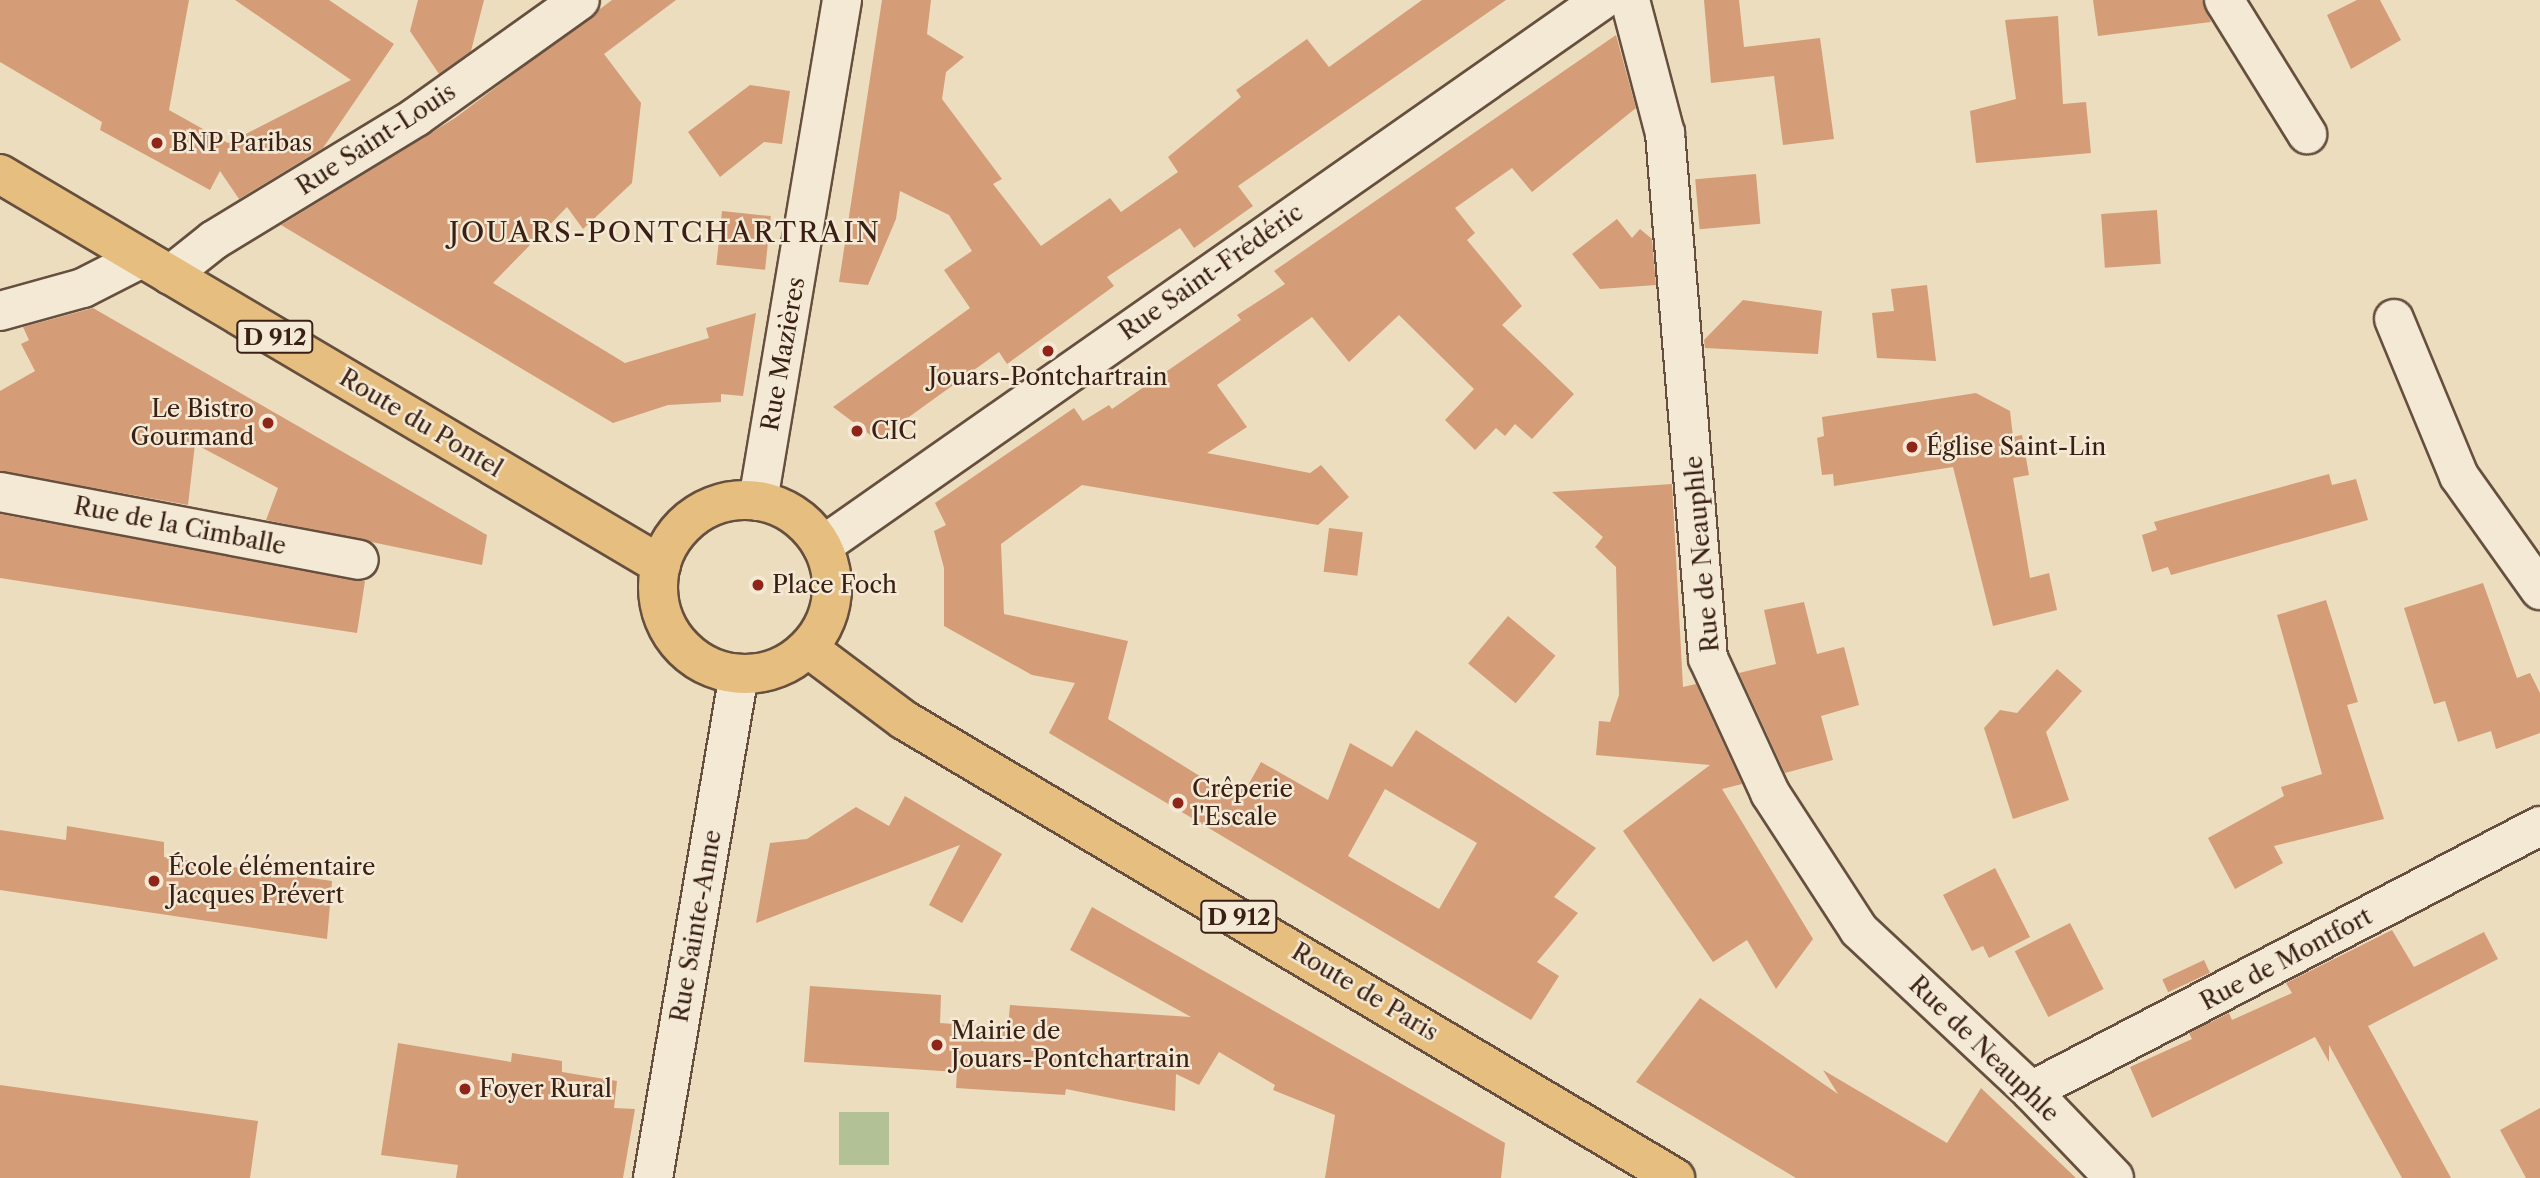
<!DOCTYPE html>
<html>
<head>
<meta charset="utf-8">
<style>
	body { margin:0 }
	#map { position:relative; width:2540px; height:1178px; overflow:hidden; background:#ecddbe; font-family:"Libre Caslon Text",serif }
	div>[style] { position:absolute }
	.green>* { inset:0; background:#b2c296; transform-origin:0 0 }
	.building>* { inset:0; background:#d49d78; transform-origin:0 0 }
	.roads { filter:drop-shadow(2px 0 #664f3e) drop-shadow(-2px 0 #664f3e) drop-shadow(0 2px #664f3e) drop-shadow(0 -2px #664f3e) }
	.street>* { height:38px; margin:-19px; padding:0 19px; transform-origin:19px; border-radius:19px; background:#f3e9d5 }
	.secondary>* { height:38px; margin:-19px; padding:0 19px; transform-origin:19px; border-radius:19px; background:#f3e9d5 }
	.primary>* { height:38px; margin:-19px; padding:0 19px; transform-origin:19px; border-radius:19px; background:#e6be7f }
	.primary>.ring { margin:-19px; padding:0; box-sizing:content-box; background:none; border:38px solid #e6be7f; border-radius:50% }
	.dots>* { width:19px; height:19px; translate:-50% -50%; box-sizing:border-box; border:4px solid #f3e9d5; border-radius:50% }
	span { translate:-50% -50%; white-space:nowrap; text-align:center; line-height:1.15; -webkit-text-stroke:5px #f3e9d5; paint-order:stroke }
	.shield-label span { padding:2px 5px; background:#f3e9d5; border:2px solid; border-radius:5px; -webkit-text-stroke-width:0 }
	.shield-label { font-size:23px; color:#3a2014; font-weight:700 }
	.street-label { font-size:24px; color:#3a2014 }
	.poi-label { font-size:24px; color:#3a2014 }
	.left { translate:0 -50%; text-align:left }
	.right { translate:-100% -50%; text-align:right }
	.quarter-label { font-size:28px; color:#3a2014; letter-spacing:2px }
</style>
</head>
<body>
<div id="map">
	<div class="green">
		<i style="left:839px;top:1112px;width:50px;height:53px"></i>
	</div>
	<div class="building">
		<i style="clip-path:polygon(0 0,189px 0,169px 110px,228px 143px,351px 80px,235px 0,329px 0,394px 44px,323px 148px,239px 199px,220px 171px,210px 190px,100px 130px,102px 122px,0 62px)"></i>
		<i style="clip-path:polygon(418px 0,484px 0,471px 51px,439px 74px,410px 31px)"></i>
		<i style="clip-path:polygon(612px 0,676px 0,604px 54px,641px 103px,632px 183px,583px 229px,567px 207px,493px 283px,625px 363px,709px 338px,706px 328px,756px 313px,743px 396px,721px 394px,721px 402px,668px 405px,613px 423px,281px 225px,455px 118px)"></i>
		<i style="clip-path:polygon(882px 0,931px 0,927px 34px,964px 57px,946px 72px,942px 99px,1002px 179px,993px 184px,1041px 246px,1110px 198px,1121px 212px,1178px 172px,1168px 157px,1241px 97px,1236px 90px,1307px 39px,1329px 67px,1422px 0,1506px 0,1238px 186px,1253px 206px,1194px 248px,1180px 228px,1107px 277px,1114px 286px,1007px 364px,999px 352px,877px 440px,833px 407px,970px 308px,944px 270px,972px 251px,949px 215px,900px 191px,896px 219px,868px 285px,839px 282px)"></i>
		<i style="clip-path:polygon(1704px 0,1739px 0,1744px 47px,1820px 38px,1834px 139px,1783px 145px,1774px 76px,1711px 83px)"></i>
		<i style="clip-path:polygon(2093px 0,2202px 0,2211px 22px,2098px 36px)"></i>
		<i style="clip-path:polygon(2357px 0,2380px 0,2401px 40px,2351px 69px,2327px 15px)"></i>
		<i style="clip-path:polygon(2058px 16px,2063px 104px,2086px 102px,2091px 153px,1976px 163px,1970px 111px,2016px 99px,2005px 20px)"></i>
		<i style="clip-path:polygon(evenodd,1616px 35px,1636px 108px,1532px 192px,1512px 168px,1455px 208px,1475px 233px,1467px 240px,1522px 306px,1502px 325px,1574px 394px,1532px 439px,1515px 424px,1505px 436px,1496px 428px,1475px 450px,1445px 420px,1474px 389px,1399px 315px,1349px 362px,1312px 317px,1217px 385px,1247px 427px,1207px 453px,1310px 473px,1321px 465px,1349px 497px,1318px 525px,1082px 485px,1001px 544px,1004px 614px,1128px 641px,1108px 719px,1219px 788px,1246px 789px,1261px 762px,1328px 800px,1350px 743px,1392px 767px,1416px 730px,1596px 848px,1554px 897px,1578px 913px,1537px 962px,1559px 976px,1531px 1020px,1049px 733px,1075px 683px,1032px 675px,944px 626px,944px 568px,934px 531px,946px 525px,935px 503px,1074px 408px,1083px 421px,1109px 405px,1112px 409px,1241px 320px,1237px 315px,1285px 284px,1274px 271px,1616px 35px,1385px 789px,1477px 843px,1439px 909px,1348px 856px,1385px 789px)"></i>
		<i style="clip-path:polygon(750px 85px,790px 91px,782px 144px,764px 142px,720px 177px,688px 132px)"></i>
		<i style="left:1756px;top:174px;width:50px;height:61px;rotate:85deg"></i>
		<i style="left:2157px;top:210px;width:54px;height:56px;rotate:86deg"></i>
		<i style="left:722px;top:211px;width:49px;height:54px;rotate:6deg"></i>
		<i style="clip-path:polygon(1617px 219px,1632px 238px,1640px 229px,1652px 239px,1656px 285px,1600px 289px,1572px 254px)"></i>
		<i style="clip-path:polygon(1927px 285px,1936px 361px,1877px 358px,1872px 313px,1894px 311px,1891px 289px)"></i>
		<i style="clip-path:polygon(1743px 300px,1822px 311px,1818px 354px,1705px 348px,1704px 340px)"></i>
		<i style="clip-path:polygon(93px 308px,487px 535px,482px 565px,266px 520px,278px 488px,195px 444px,188px 505px,0 471px,0 391px,35px 371px,21px 344px,29px 340px,23px 327px)"></i>
		<i style="clip-path:polygon(1976px 393px,2010px 411px,2013px 437px,2022px 435px,2029px 475px,2013px 478px,2030px 578px,2049px 573px,2057px 610px,1993px 626px,1953px 467px,1834px 486px,1833px 474px,1822px 475px,1817px 438px,1824px 436px,1822px 417px)"></i>
		<i style="clip-path:polygon(2329px 474px,2332px 485px,2356px 479px,2368px 520px,2171px 575px,2168px 567px,2152px 572px,2142px 535px,2157px 530px,2154px 522px)"></i>
		<i style="clip-path:polygon(1672px 484px,1683px 687px,1696px 684px,1742px 784px,1722px 789px,1813px 939px,1776px 989px,1747px 940px,1713px 962px,1623px 831px,1710px 765px,1596px 755px,1599px 721px,1610px 722px,1619px 695px,1616px 567px,1595px 547px,1603px 537px,1552px 492px)"></i>
		<i style="clip-path:polygon(0 514px,365px 581px,357px 633px,0 578px)"></i>
		<i style="left:1329px;top:528px;width:34px;height:44px;rotate:7deg"></i>
		<i style="clip-path:polygon(2483px 583px,2517px 678px,2530px 673px,2540px 693px,2540px 733px,2496px 749px,2491px 731px,2458px 742px,2445px 701px,2434px 704px,2404px 608px)"></i>
		<i style="clip-path:polygon(2326px 600px,2358px 702px,2347px 705px,2384px 819px,2274px 846px,2283px 863px,2235px 889px,2208px 838px,2284px 796px,2281px 787px,2322px 774px,2277px 615px)"></i>
		<i style="clip-path:polygon(1804px 602px,1817px 654px,1844px 647px,1859px 705px,1821px 716px,1833px 760px,1785px 773px,1739px 673px,1776px 664px,1764px 610px)"></i>
		<i style="left:1508px;top:616px;width:62px;height:62px;rotate:40deg"></i>
		<i style="clip-path:polygon(2057px 669px,2082px 691px,2046px 732px,2069px 800px,2013px 819px,1984px 728px,2000px 710px,2017px 713px)"></i>
		<i style="clip-path:polygon(905px 796px,1002px 854px,962px 923px,929px 905px,960px 845px,756px 923px,770px 843px,807px 839px,856px 807px,889px 826px)"></i>
		<i style="clip-path:polygon(67px 826px,164px 842px,164px 857px,332px 881px,327px 939px,0 890px,0 830px,66px 840px)"></i>
		<i style="clip-path:polygon(1995px 868px,2030px 937px,1989px 958px,1983px 946px,1972px 951px,1943px 895px)"></i>
		<i style="clip-path:polygon(1092px 907px,1505px 1143px,1501px 1178px,1325px 1178px,1335px 1115px,1273px 1090px,1275px 1085px,1219px 1052px,1199px 1085px,1176px 1074px,1175px 1111px,1066px 1089px,1065px 1095px,956px 1088px,957px 1072px,804px 1062px,810px 986px,941px 995px,940px 1023px,1008px 1028px,1010px 1005px,1191px 1017px,1070px 950px)"></i>
		<i style="left:2070px;top:923px;width:74px;height:62px;rotate:63deg"></i>
		<i style="clip-path:polygon(2392px 930px,2414px 967px,2484px 932px,2498px 959px,2368px 1026px,2451px 1178px,2402px 1178px,2329px 1045px,2329px 1062px,2315px 1037px,2152px 1118px,2130px 1067px,2192px 1039px,2189px 1033px,2229px 1013px,2232px 1020px,2292px 993px,2286px 983px)"></i>
		<i style="left:2204px;top:960px;width:14px;height:46px;rotate:65deg"></i>
		<i style="clip-path:polygon(1700px 998px,1838px 1094px,1823px 1070px,1947px 1143px,1981px 1088px,2076px 1178px,1796px 1178px,1636px 1082px)"></i>
		<i style="clip-path:polygon(398px 1043px,511px 1062px,512px 1053px,562px 1061px,562px 1072px,617px 1081px,614px 1108px,635px 1109px,623px 1178px,456px 1178px,458px 1165px,381px 1155px)"></i>
		<i style="clip-path:polygon(0 1085px,258px 1121px,250px 1178px,0 1178px)"></i>
		<i style="clip-path:polygon(2540px 1108px,2540px 1178px,2526px 1178px,2500px 1130px)"></i>
	</div>
	<div class="roads">
		<div class="street">
			<i style="left:2224px;top:0;width:158px;rotate:58.2deg"></i>
			<i style="left:170px;top:275px;width:56px;rotate:-38.5deg"></i>
			<i style="left:214px;top:240px;width:237px;rotate:-31.3deg"></i>
			<i style="left:416px;top:117px;width:201px;rotate:-35.5deg"></i>
			<i style="left:0;top:311px;width:86px;rotate:-15.5deg"></i>
			<i style="left:83px;top:288px;width:66px;rotate:-27deg"></i>
			<i style="left:2394px;top:319px;width:170px;rotate:67.5deg"></i>
			<i style="left:2459px;top:476px;width:140px;rotate:54.6deg"></i>
			<i style="left:0;top:492px;width:365px;rotate:10.7deg"></i>
			<i style="left:758px;top:501px;width:508px;rotate:-80.48deg"></i>
			<i style="left:822px;top:546px;width:952px;rotate:-34.99deg"></i>
			<i style="left:2031px;top:1091px;width:574px;rotate:-27.5deg"></i>
		</div>
		<div class="secondary">
			<i style="left:1630px;top:0;width:138px;rotate:75.3deg"></i>
			<i style="left:1665px;top:133px;width:527px;rotate:85.32deg"></i>
			<i style="left:1708px;top:658px;width:149px;rotate:65.3deg"></i>
			<i style="left:1770px;top:793px;width:163px;rotate:57deg"></i>
			<i style="left:1859px;top:930px;width:236px;rotate:43.1deg"></i>
			<i style="left:2031px;top:1091px;width:120px;rotate:46.3deg"></i>
			<i style="left:653px;top:1178px;width:511px;rotate:-80.32deg"></i>
		</div>
		<div class="primary">
			<i style="left:0;top:174px;width:768px;rotate:30.61deg"></i>
			<i class="ring" style="left:658px;top:500px;width:136px;height:136px"></i>
			<i style="left:808px;top:648px;width:120px;rotate:36.9deg"></i>
			<i style="left:904px;top:720px;width:897px;rotate:30.71deg"></i>
		</div>
	</div>
	<div class="dots">
		<i style="left:157px;top:143px;background:#8f2418"></i>
		<i style="left:1048px;top:351px;background:#8f2418"></i>
		<i style="left:268px;top:423px;background:#8f2418"></i>
		<i style="left:857px;top:431px;background:#8f2418"></i>
		<i style="left:1912px;top:447px;background:#8f2418"></i>
		<i style="left:758px;top:585px;background:#8f2418"></i>
		<i style="left:1178px;top:803px;background:#8f2418"></i>
		<i style="left:154px;top:881px;background:#8f2418"></i>
		<i style="left:937px;top:1045px;background:#8f2418"></i>
		<i style="left:465px;top:1089px;background:#8f2418"></i>
	</div>
	<div class="shield-label">
		<span style="left:275px;top:337px">D 912</span>
		<span style="left:1239px;top:917px">D 912</span>
	</div>
	<div class="street-label">
		<span style="left:376px;top:139px;rotate:-33deg">Rue Saint-Louis</span>
		<span style="left:1211px;top:272px;rotate:-35deg">Rue Saint-Frédéric</span>
		<span style="left:783px;top:354px;rotate:-80deg">Rue Mazières</span>
		<span style="left:421px;top:423px;rotate:31deg">Route du Pontel</span>
		<span style="left:180px;top:526px;rotate:11deg">Rue de la Cimballe</span>
		<span style="left:1702px;top:554px;rotate:-95deg">Rue de Neauphle</span>
		<span style="left:696px;top:926px;rotate:-80deg">Rue Sainte-Anne</span>
		<span style="left:2286px;top:959px;rotate:-28deg">Rue de Montfort</span>
		<span style="left:1365px;top:992px;rotate:31deg">Route de Paris</span>
		<span style="left:1984px;top:1049px;rotate:44deg">Rue de Neauphle</span>
	</div>
	<div class="poi-label">
		<span class="left" style="left:171px;top:143px">BNP Paribas</span>
		<span style="left:1048px;top:377px">Jouars-Pontchartrain</span>
		<span class="right" style="left:254px;top:423px">Le Bistro<br>Gourmand</span>
		<span class="left" style="left:871px;top:431px">CIC</span>
		<span class="left" style="left:1926px;top:447px">Église Saint-Lin</span>
		<span class="left" style="left:772px;top:585px">Place Foch</span>
		<span class="left" style="left:1192px;top:803px">Crêperie<br>l'Escale</span>
		<span class="left" style="left:168px;top:881px">École élémentaire<br>Jacques Prévert</span>
		<span class="left" style="left:951px;top:1045px">Mairie de<br>Jouars-Pontchartrain</span>
		<span class="left" style="left:479px;top:1089px">Foyer Rural</span>
	</div>
	<div class="quarter-label">
		<span style="left:665px;top:232px">JOUARS-PONTCHARTRAIN</span>
	</div>
</div>
</body>
</html>
